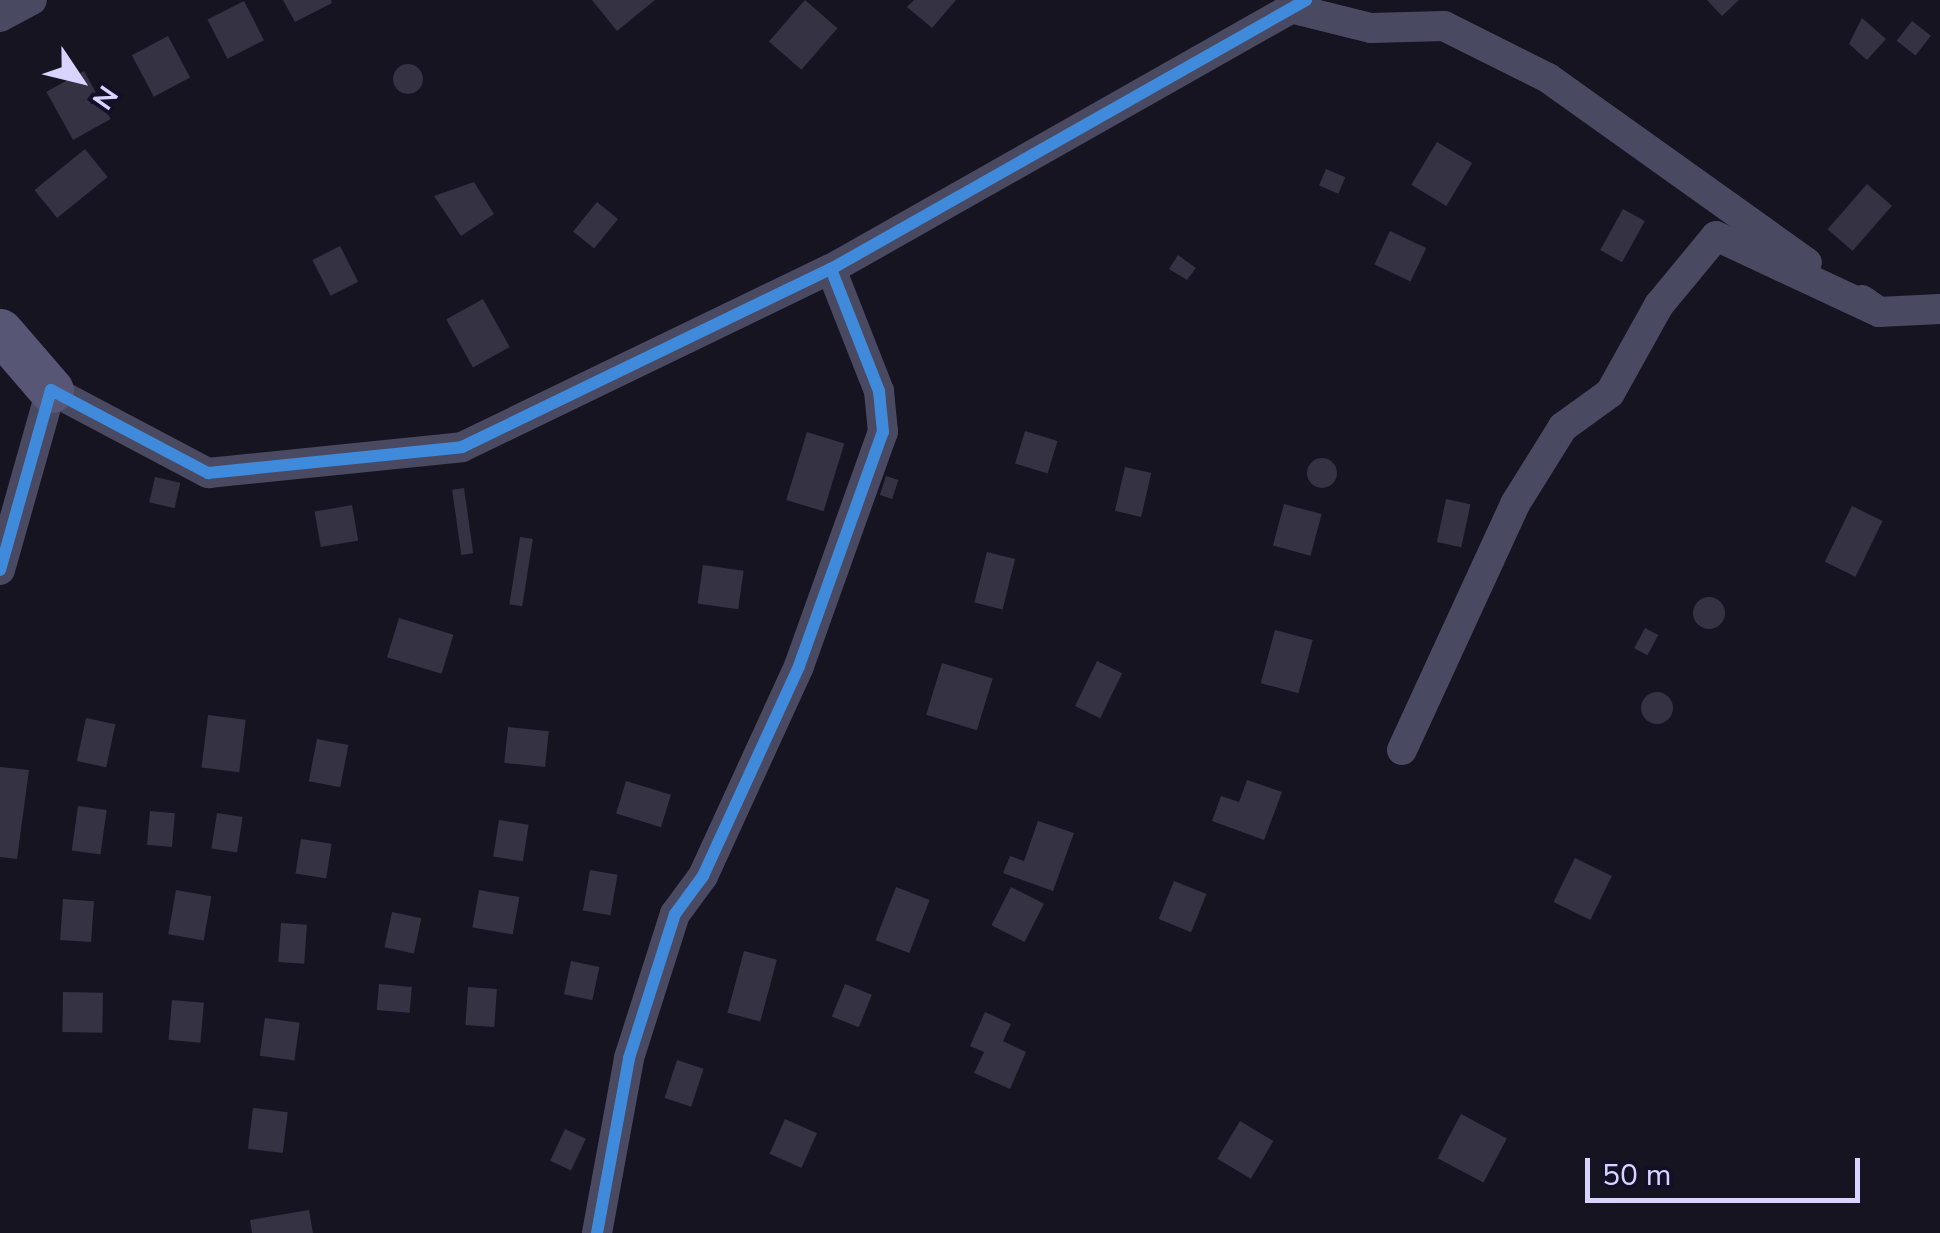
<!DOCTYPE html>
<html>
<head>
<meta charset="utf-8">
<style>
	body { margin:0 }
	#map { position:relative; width:1940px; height:1233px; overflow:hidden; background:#161421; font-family:"Nunito Sans",sans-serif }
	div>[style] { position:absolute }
	.building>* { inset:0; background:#343243; transform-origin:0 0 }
	.round { border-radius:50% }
	.minor>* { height:30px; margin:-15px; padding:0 15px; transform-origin:15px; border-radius:15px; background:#4a4962 }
	.secondary>* { height:45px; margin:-22.5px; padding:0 22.5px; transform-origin:22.5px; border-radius:22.5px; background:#575674 }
	.cycleway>* { height:12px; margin:-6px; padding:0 6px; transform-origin:6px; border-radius:6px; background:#408adc }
	span { translate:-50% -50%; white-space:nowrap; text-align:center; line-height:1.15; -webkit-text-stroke:10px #130f26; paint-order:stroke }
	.north { position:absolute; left:30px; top:30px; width:100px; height:100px; -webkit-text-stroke:8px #130f26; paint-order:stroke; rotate:125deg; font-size:28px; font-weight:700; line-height:40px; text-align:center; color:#d9d4ff }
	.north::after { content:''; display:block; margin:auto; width:35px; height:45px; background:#d9d4ff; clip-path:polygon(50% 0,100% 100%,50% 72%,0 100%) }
	.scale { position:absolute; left:1585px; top:1158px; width:275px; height:45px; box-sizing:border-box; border:5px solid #d9d4ff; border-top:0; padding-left:12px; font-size:30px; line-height:35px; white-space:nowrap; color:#d9d4ff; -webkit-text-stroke:8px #130f26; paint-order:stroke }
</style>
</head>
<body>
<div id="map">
	<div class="building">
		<i style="clip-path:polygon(283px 0,331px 0,332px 3px,295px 22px)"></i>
		<i style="clip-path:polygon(592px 0,655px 0,617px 31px)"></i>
		<i style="left:805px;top:0;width:43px;height:55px;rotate:41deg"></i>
		<i style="clip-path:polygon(914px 0,956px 0,932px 28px,907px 7px)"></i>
		<i style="clip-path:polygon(1707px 0,1739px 0,1722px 16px)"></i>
		<i style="left:244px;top:1px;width:44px;height:41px;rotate:63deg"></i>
		<i style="clip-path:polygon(1862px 18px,1886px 39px,1867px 60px,1849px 44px)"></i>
		<i style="left:1912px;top:21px;width:24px;height:25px;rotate:38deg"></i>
		<i style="left:168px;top:36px;width:47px;height:41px;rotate:62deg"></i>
		<i class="round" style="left:393px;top:64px;width:30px;height:30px"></i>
		<i style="left:84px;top:71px;width:55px;height:43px;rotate:61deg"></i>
		<i style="left:1437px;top:142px;width:41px;height:50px;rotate:31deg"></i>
		<i style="left:85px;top:149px;width:36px;height:65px;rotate:51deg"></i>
		<i style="left:1326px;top:169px;width:21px;height:18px;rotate:23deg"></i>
		<i style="clip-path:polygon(474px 182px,494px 214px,461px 236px,434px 196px)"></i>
		<i style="left:1867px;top:184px;width:33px;height:60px;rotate:41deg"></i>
		<i style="left:597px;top:202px;width:27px;height:38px;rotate:39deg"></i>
		<i style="left:1623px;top:209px;width:25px;height:47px;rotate:29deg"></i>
		<i style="left:1390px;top:231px;width:40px;height:37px;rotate:25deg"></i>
		<i style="left:340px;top:246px;width:40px;height:31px;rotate:63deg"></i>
		<i style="clip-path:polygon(1178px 255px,1196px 268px,1187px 280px,1169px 269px)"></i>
		<i style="left:483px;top:299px;width:55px;height:42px;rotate:61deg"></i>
		<i style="left:1025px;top:431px;width:34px;height:34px;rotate:17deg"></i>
		<i style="left:807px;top:432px;width:39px;height:71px;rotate:17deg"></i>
		<i class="round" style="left:1307px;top:458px;width:30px;height:30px"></i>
		<i style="left:1125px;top:467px;width:27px;height:45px;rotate:13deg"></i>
		<i style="left:886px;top:476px;width:13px;height:20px;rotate:18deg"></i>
		<i style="left:155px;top:477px;width:26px;height:26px;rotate:13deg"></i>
		<i style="left:464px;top:488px;width:66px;height:12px;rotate:82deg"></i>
		<i style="left:1446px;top:499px;width:25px;height:44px;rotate:12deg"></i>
		<i style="left:1284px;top:504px;width:39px;height:43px;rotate:15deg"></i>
		<i style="left:352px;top:505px;width:36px;height:38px;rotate:80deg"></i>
		<i style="left:1852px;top:506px;width:34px;height:62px;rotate:26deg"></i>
		<i style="left:520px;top:537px;width:13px;height:68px;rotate:9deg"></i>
		<i style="left:987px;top:552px;width:29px;height:52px;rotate:14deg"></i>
		<i style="left:703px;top:565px;width:41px;height:39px;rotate:8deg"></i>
		<i class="round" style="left:1693px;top:597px;width:32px;height:32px"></i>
		<i style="left:399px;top:618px;width:57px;height:41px;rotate:17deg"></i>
		<i style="left:1645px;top:628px;width:15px;height:23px;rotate:28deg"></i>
		<i style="left:1275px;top:630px;width:39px;height:55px;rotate:15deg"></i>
		<i style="left:1097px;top:661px;width:28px;height:50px;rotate:26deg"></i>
		<i style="left:942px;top:663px;width:53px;height:54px;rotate:17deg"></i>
		<i class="round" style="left:1641px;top:692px;width:32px;height:32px"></i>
		<i style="left:208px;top:715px;width:38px;height:53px;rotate:7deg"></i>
		<i style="left:86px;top:718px;width:30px;height:44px;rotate:12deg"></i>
		<i style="left:508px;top:727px;width:41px;height:36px;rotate:6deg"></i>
		<i style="left:317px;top:739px;width:32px;height:43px;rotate:11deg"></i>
		<i style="clip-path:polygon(0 767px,29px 770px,17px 859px,0 857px)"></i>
		<i style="clip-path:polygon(1247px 780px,1282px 792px,1264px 840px,1212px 821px,1221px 796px,1239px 802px)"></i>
		<i style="left:626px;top:781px;width:47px;height:34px;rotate:17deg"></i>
		<i style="left:78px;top:806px;width:29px;height:45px;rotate:8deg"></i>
		<i style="left:150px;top:811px;width:25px;height:34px;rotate:5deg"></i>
		<i style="left:217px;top:813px;width:26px;height:36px;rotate:9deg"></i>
		<i style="left:499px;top:820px;width:30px;height:37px;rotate:9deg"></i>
		<i style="clip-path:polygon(1038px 821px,1074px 833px,1053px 891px,1003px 873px,1010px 856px,1024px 861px)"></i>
		<i style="left:301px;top:839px;width:31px;height:35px;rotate:9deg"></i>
		<i style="left:1575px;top:858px;width:41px;height:49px;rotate:26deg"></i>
		<i style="left:590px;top:870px;width:28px;height:41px;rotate:10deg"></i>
		<i style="left:1174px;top:881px;width:35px;height:41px;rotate:22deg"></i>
		<i style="left:896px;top:887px;width:36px;height:57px;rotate:21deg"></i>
		<i style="left:1011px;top:887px;width:37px;height:43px;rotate:27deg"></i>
		<i style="left:176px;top:890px;width:36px;height:45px;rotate:10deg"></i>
		<i style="left:479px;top:890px;width:41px;height:38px;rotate:10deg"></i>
		<i style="left:63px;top:899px;width:31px;height:41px;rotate:4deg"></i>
		<i style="left:392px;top:912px;width:30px;height:36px;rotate:12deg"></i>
		<i style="left:281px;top:923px;width:26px;height:39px;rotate:4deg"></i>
		<i style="left:744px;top:951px;width:34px;height:64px;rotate:15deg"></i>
		<i style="left:571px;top:961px;width:29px;height:34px;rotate:12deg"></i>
		<i style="left:379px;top:984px;width:33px;height:26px;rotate:5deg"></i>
		<i style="left:845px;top:984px;width:29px;height:35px;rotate:22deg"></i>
		<i style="left:468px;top:987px;width:29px;height:38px;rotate:4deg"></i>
		<i style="left:63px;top:992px;width:40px;height:40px;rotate:1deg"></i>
		<i style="left:172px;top:1000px;width:32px;height:40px;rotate:5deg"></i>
		<i style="clip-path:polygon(985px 1012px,1011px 1024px,1003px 1041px,1026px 1052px,1010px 1089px,974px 1073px,984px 1052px,970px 1046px)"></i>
		<i style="left:265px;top:1018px;width:35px;height:38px;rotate:8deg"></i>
		<i style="left:677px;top:1060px;width:28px;height:40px;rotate:18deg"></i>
		<i style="left:253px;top:1108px;width:35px;height:41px;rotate:7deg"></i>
		<i style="left:1461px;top:1114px;width:52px;height:50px;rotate:28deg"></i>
		<i style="left:785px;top:1119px;width:35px;height:38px;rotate:24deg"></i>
		<i style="left:1240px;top:1121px;width:39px;height:44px;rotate:31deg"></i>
		<i style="left:565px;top:1129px;width:23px;height:35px;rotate:25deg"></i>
		<i style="clip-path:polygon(309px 1210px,313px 1233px,252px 1233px,250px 1220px)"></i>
	</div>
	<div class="minor">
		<i style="left:1294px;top:9px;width:79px;rotate:13.9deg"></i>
		<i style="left:1371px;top:28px;width:73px;rotate:-1.6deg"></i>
		<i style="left:1444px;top:26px;width:116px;rotate:26.6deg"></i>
		<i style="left:1548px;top:78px;width:318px;rotate:35.5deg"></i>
		<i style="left:0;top:17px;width:36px;rotate:-28deg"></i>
		<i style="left:1862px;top:300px;width:21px;rotate:35deg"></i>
		<i style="left:1879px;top:312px;width:61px;rotate:-2.8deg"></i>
		<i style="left:0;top:570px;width:187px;rotate:-74.2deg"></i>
		<i style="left:51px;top:390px;width:178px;rotate:27.9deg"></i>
		<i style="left:208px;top:473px;width:255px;rotate:-5.8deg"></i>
		<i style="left:462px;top:447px;width:410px;rotate:-25.8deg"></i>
		<i style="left:831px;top:269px;width:546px;rotate:-29.52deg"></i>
		<i style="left:1402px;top:750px;width:271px;rotate:-65.3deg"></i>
		<i style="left:1515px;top:504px;width:91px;rotate:-58.1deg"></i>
		<i style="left:1563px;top:427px;width:58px;rotate:-35.9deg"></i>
		<i style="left:1610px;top:393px;width:101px;rotate:-60.9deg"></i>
		<i style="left:1659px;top:305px;width:89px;rotate:-50.4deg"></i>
		<i style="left:1716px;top:236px;width:180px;rotate:25deg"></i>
		<i style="left:597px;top:1233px;width:178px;rotate:-79.6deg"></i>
		<i style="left:629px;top:1058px;width:151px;rotate:-72.3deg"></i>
		<i style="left:675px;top:914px;width:47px;rotate:-53.6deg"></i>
		<i style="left:703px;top:876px;width:231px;rotate:-65.4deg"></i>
		<i style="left:799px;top:666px;width:249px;rotate:-70.3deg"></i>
		<i style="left:883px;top:432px;width:41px;rotate:-95.6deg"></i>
		<i style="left:879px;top:391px;width:131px;rotate:-111.5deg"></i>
	</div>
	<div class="secondary">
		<i style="left:0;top:331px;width:78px;rotate:49.2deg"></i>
	</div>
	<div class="cycleway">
		<i style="left:0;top:570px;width:187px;rotate:-74.2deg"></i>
		<i style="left:51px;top:390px;width:178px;rotate:27.9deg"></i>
		<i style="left:208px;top:473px;width:255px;rotate:-5.8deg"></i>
		<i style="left:462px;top:447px;width:410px;rotate:-25.8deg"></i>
		<i style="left:831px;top:269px;width:546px;rotate:-29.52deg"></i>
		<i style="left:597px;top:1233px;width:178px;rotate:-79.6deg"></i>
		<i style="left:629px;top:1058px;width:151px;rotate:-72.3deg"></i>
		<i style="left:675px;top:914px;width:47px;rotate:-53.6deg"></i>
		<i style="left:703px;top:876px;width:231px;rotate:-65.4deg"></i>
		<i style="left:799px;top:666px;width:249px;rotate:-70.3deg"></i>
		<i style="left:883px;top:432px;width:41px;rotate:-95.6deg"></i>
		<i style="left:879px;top:391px;width:131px;rotate:-111.5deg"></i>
	</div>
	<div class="north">N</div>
	<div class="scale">50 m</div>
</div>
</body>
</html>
